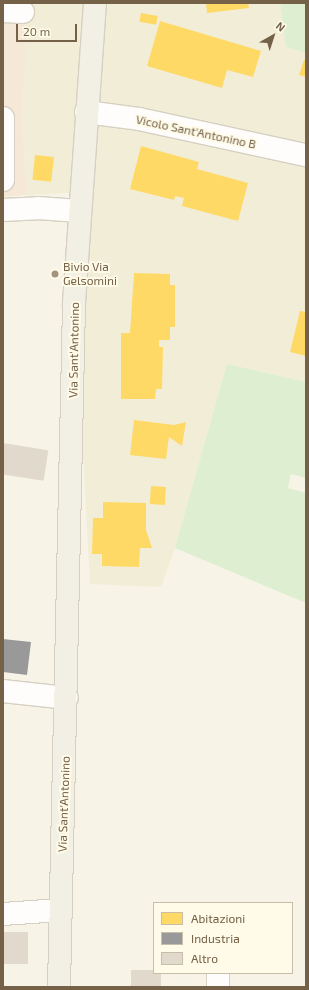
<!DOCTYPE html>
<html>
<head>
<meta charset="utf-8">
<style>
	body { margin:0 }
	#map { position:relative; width:309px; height:990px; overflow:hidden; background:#f7f4e7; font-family:"Exo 2",sans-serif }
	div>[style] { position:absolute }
	.residential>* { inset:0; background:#f2edd7 }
	.commercial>* { inset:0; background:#f6e8d7 }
	.green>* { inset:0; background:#ddeed1 }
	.homes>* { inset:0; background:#ffd966; transform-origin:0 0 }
	.industry>* { inset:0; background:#999 }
	.building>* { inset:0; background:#e1dacc; transform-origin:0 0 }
	.roads { filter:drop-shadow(1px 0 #d6d0c2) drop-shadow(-1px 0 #d6d0c2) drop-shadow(0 1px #d6d0c2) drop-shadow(0 -1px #d6d0c2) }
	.minor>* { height:22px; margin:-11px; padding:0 11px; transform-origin:11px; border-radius:11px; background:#fefdfb }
	.major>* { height:22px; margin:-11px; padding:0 11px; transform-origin:11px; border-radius:11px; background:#f2f0e4 }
	.dots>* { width:11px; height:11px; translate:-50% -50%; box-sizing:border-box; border:2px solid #fffbe8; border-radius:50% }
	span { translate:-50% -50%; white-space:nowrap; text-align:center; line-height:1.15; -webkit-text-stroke:4px #fffbe8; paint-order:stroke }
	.street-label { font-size:12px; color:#746147 }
	.poi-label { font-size:12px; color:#746147 }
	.left { translate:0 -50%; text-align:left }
	.frame { position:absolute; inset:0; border:4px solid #746147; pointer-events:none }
	.legend { position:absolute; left:153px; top:902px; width:140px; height:72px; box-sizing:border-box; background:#fffbe8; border:1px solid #c7bda8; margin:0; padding:5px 7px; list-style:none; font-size:12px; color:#746147 }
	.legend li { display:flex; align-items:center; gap:8px; height:20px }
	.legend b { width:20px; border:1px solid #c7bda8 }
	.north { position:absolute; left:253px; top:16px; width:40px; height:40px; -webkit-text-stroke:3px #fffbe8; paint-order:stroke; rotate:39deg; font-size:11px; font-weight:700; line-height:16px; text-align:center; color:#746147 }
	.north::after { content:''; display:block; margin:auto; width:14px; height:18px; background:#746147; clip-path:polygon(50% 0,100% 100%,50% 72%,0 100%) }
	.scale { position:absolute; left:16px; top:24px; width:61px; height:18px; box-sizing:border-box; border:2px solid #746147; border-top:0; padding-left:5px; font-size:12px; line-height:14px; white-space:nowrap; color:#746147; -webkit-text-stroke:3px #fffbe8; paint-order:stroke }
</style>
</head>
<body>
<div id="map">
	<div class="residential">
		<i style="clip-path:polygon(23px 3px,280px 3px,286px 47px,306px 53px,306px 382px,227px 364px,175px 548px,161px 587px,90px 584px,69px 193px,27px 195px,22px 114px,26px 57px)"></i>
	</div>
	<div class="commercial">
		<i style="clip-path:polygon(3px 3px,23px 3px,26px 57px,22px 114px,27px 195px,3px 197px)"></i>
	</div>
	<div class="green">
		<i style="clip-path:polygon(280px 3px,306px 3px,306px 53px,286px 47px)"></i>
		<i style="clip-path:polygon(227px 364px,306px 382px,306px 478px,291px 474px,288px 488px,306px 493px,306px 603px,175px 548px)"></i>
	</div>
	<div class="homes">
		<i style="clip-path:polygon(206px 3px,248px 3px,249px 8px,207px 13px)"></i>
		<i style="left:141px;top:13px;width:17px;height:9px;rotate:10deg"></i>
		<i style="clip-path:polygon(160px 21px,261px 51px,253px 77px,227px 70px,222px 88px,147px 66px)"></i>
		<i style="clip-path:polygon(304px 60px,306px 60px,306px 77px,299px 75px)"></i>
		<i style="clip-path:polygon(141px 146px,199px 162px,197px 169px,248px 183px,238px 221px,182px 206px,184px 198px,175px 196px,174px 200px,130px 189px)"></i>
		<i style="left:35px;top:155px;width:19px;height:25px;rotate:6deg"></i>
		<i style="clip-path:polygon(134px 273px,170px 274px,170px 285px,175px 285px,175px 327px,170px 327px,170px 340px,159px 340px,159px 347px,163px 347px,162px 389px,156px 389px,155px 399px,121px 399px,121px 333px,130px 333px)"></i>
		<i style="clip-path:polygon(300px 311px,306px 312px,306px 356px,290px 352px)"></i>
		<i style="clip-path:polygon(134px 420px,174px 425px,186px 422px,182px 446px,169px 437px,166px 459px,130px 455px)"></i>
		<i style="left:151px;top:486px;width:15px;height:18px;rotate:4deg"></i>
		<i style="clip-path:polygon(103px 502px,146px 503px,146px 530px,152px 548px,140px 548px,139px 567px,102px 566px,102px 554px,92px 554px,93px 518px,103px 518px)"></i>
	</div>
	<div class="industry">
		<i style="clip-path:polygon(3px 639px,31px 642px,27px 675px,3px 672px)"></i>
	</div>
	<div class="building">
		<i style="left:3px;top:443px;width:46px;height:31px;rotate:9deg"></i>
		<i style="left:3px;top:932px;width:25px;height:32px"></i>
		<i style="clip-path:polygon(131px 970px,154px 970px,154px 973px,161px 973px,161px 987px,131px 987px)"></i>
	</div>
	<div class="roads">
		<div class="minor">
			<i style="left:3px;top:11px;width:20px;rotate:3deg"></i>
			<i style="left:86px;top:112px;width:53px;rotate:7.5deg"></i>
			<i style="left:139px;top:119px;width:171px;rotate:12.2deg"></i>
			<i style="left:3px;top:118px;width:62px;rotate:90deg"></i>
			<i style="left:3px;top:210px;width:35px;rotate:-3deg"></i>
			<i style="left:38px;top:208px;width:41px;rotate:4.2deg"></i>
			<i style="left:3px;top:691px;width:64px;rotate:6.2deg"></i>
			<i style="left:3px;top:914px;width:57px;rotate:-4deg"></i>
			<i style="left:218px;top:987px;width:14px;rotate:-90deg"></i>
		</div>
		<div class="major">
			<i style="left:59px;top:987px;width:684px;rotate:-88.74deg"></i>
			<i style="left:74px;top:303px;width:301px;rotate:-86deg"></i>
		</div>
	</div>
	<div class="dots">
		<i style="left:55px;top:274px;background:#a2947f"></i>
	</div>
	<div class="street-label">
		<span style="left:196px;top:132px;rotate:12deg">Vicolo Sant'Antonino B</span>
		<span style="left:74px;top:350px;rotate:-89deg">Via Sant'Antonino</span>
		<span style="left:64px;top:804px;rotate:-88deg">Via Sant'Antonino</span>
	</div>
	<div class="poi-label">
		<span class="left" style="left:63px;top:274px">Bivio Via<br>Gelsomini</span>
	</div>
	<div class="frame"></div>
	<ul class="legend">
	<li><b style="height:11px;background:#ffd966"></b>Abitazioni</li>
	<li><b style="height:11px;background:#999"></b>Industria</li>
	<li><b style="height:11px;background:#e1dacc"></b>Altro</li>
	</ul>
	<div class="north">N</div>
	<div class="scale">20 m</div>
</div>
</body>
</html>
